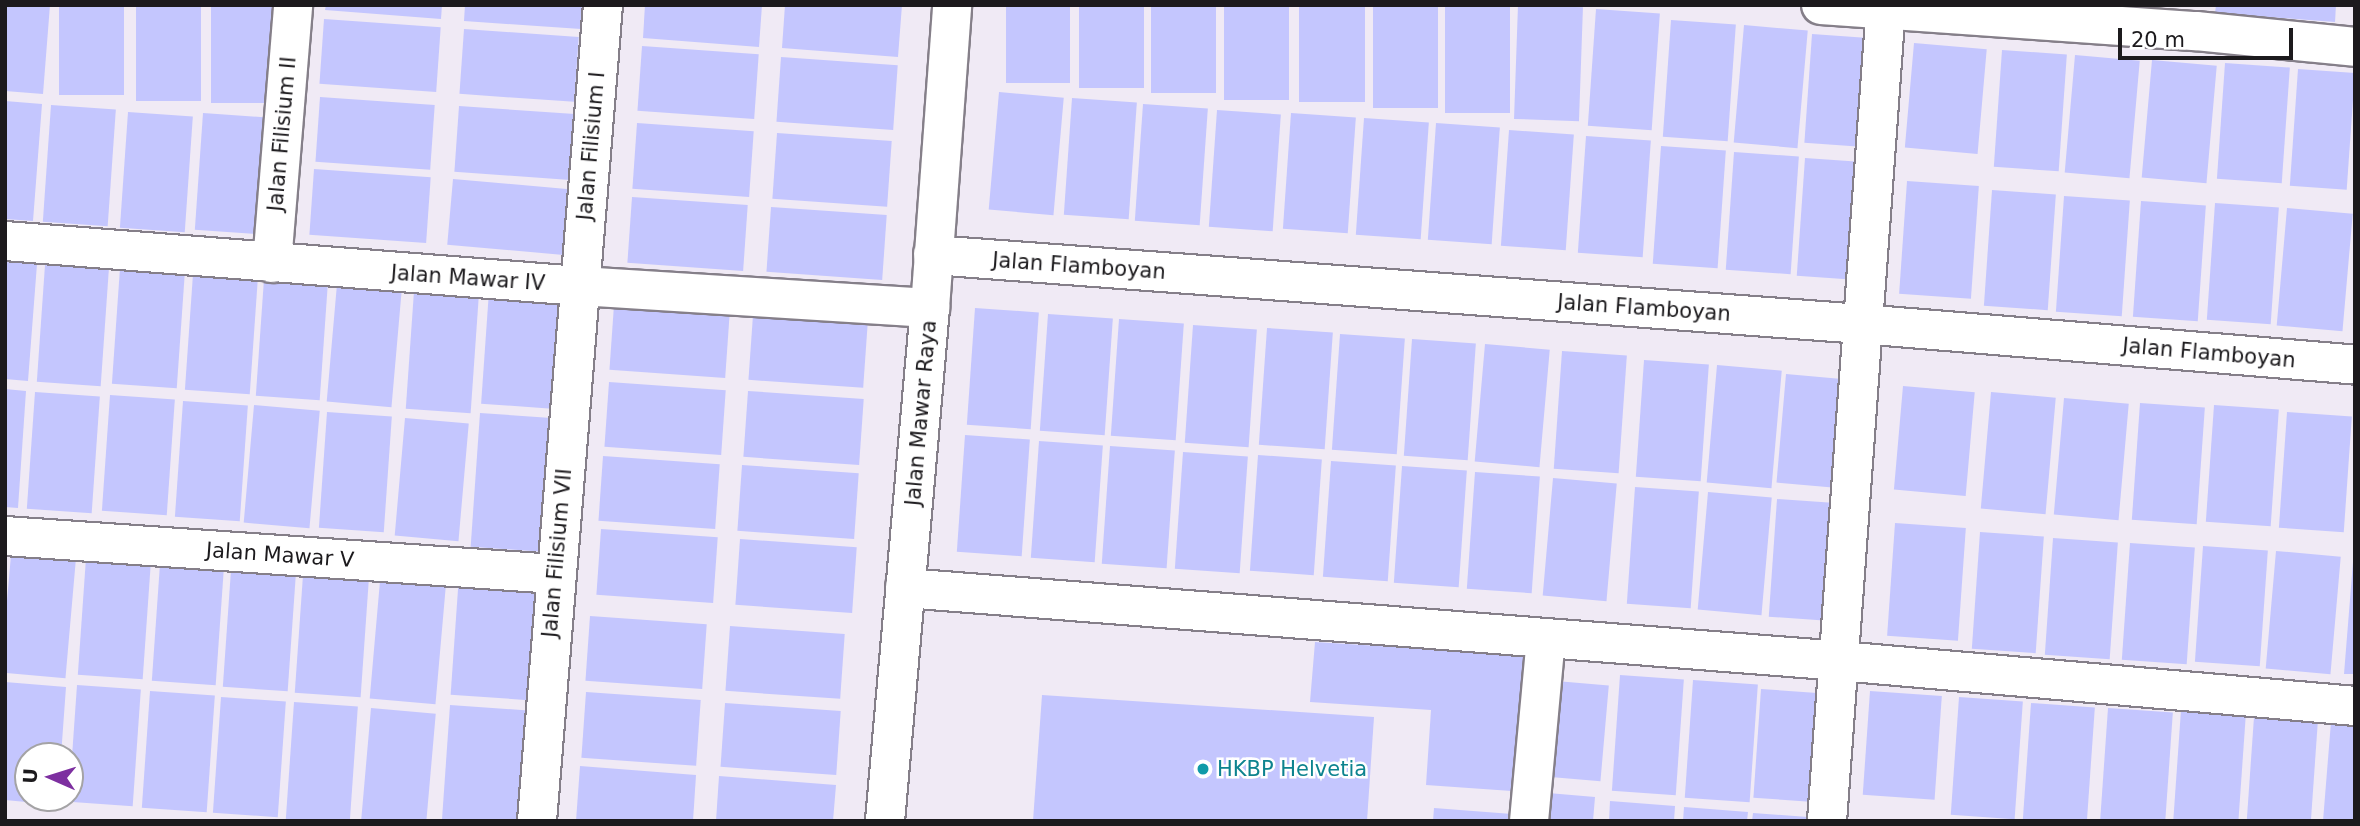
<!DOCTYPE html>
<html>
<head>
<meta charset="utf-8">
<style>
	body { margin:0 }
	#map { position:relative; width:2360px; height:826px; overflow:hidden; background:#f0eaf5; font-family:"DejaVu Sans",sans-serif }
	div>[style] { position:absolute }
	.building>* { inset:0; background:#c4c6fe; transform-origin:0 0 }
	.roads { filter:drop-shadow(2px 0 #857f89) drop-shadow(-2px 0 #857f89) drop-shadow(0 2px #857f89) drop-shadow(0 -2px #857f89) }
	.minor>* { height:38px; margin:-19px; padding:0 19px; transform-origin:19px; border-radius:19px; background:#fff }
	.dots>* { width:19px; height:19px; translate:-50% -50%; box-sizing:border-box; border:4px solid #fff; border-radius:50% }
	span { translate:-50% -50%; white-space:nowrap; text-align:center; line-height:1.15; -webkit-text-stroke:5px #fff; paint-order:stroke }
	.street-label { font-size:21px; color:#1c1a1d }
	.culture-label { font-size:21px; color:#0d838f }
	.left { translate:0 -50%; text-align:left }
	.frame { position:absolute; inset:0; border:7px solid #1c1a1d; pointer-events:none }
	.north { position:absolute; left:14px; top:742px; width:70px; height:70px; box-sizing:border-box; background:#fff; border:2px solid #a4a3a5; border-radius:50%; rotate:273deg; font-size:19px; font-weight:700; line-height:28px; text-align:center; color:#1c1a1d }
	.north::after { content:''; display:block; margin:auto; width:24px; height:32px; background:#7d2fa0; clip-path:polygon(50% 0,100% 100%,50% 72%,0 100%) }
	.scale { position:absolute; left:2118px; top:28px; width:175px; height:32px; box-sizing:border-box; border:4px solid #1c1a1d; border-top:0; padding-left:9px; font-size:21px; line-height:24px; white-space:nowrap; color:#1c1a1d; -webkit-text-stroke:5px #fff; paint-order:stroke }
</style>
</head>
<body>
<div id="map">
	<div class="building">
		<i style="clip-path:polygon(5px 5px,50px 5px,43px 94px,5px 91px)"></i>
		<i style="left:59px;top:5px;width:65px;height:90px"></i>
		<i style="left:136px;top:5px;width:65px;height:96px"></i>
		<i style="left:211px;top:5px;width:65px;height:98px"></i>
		<i style="clip-path:polygon(326px 5px,442px 5px,441px 19px,325px 10px)"></i>
		<i style="clip-path:polygon(465px 5px,582px 5px,581px 29px,464px 21px)"></i>
		<i style="clip-path:polygon(645px 5px,762px 5px,759px 47px,643px 38px)"></i>
		<i style="clip-path:polygon(785px 5px,902px 5px,898px 57px,782px 48px)"></i>
		<i style="left:1006px;top:5px;width:64px;height:78px"></i>
		<i style="left:1079px;top:5px;width:65px;height:83px"></i>
		<i style="left:1151px;top:5px;width:65px;height:88px"></i>
		<i style="left:1224px;top:5px;width:65px;height:95px"></i>
		<i style="left:1299px;top:5px;width:66px;height:97px"></i>
		<i style="left:1373px;top:5px;width:65px;height:103px"></i>
		<i style="left:1445px;top:5px;width:65px;height:108px"></i>
		<i style="left:1518px;top:5px;width:65px;height:114px;rotate:2deg"></i>
		<i style="clip-path:polygon(2216px 5px,2336px 5px,2335px 22px,2215px 13px)"></i>
		<i style="left:1596px;top:9px;width:64px;height:117px;rotate:4deg"></i>
		<i style="left:324px;top:19px;width:117px;height:65px;rotate:4deg"></i>
		<i style="left:1671px;top:20px;width:65px;height:117px;rotate:4deg"></i>
		<i style="left:1744px;top:25px;width:64px;height:118px;rotate:5deg"></i>
		<i style="left:464px;top:29px;width:115px;height:65px;rotate:4deg"></i>
		<i style="left:1812px;top:34px;width:60px;height:109px;rotate:4deg"></i>
		<i style="left:1914px;top:43px;width:73px;height:105px;rotate:5deg"></i>
		<i style="left:642px;top:46px;width:117px;height:65px;rotate:4deg"></i>
		<i style="left:2002px;top:50px;width:65px;height:117px;rotate:4deg"></i>
		<i style="left:2075px;top:55px;width:65px;height:118px;rotate:5deg"></i>
		<i style="left:781px;top:57px;width:117px;height:65px;rotate:4deg"></i>
		<i style="left:2152px;top:60px;width:65px;height:118px;rotate:5deg"></i>
		<i style="left:2225px;top:63px;width:65px;height:116px;rotate:4deg"></i>
		<i style="left:2298px;top:69px;width:57px;height:117px;rotate:4deg"></i>
		<i style="left:999px;top:92px;width:65px;height:118px;rotate:5deg"></i>
		<i style="left:320px;top:97px;width:115px;height:65px;rotate:4deg"></i>
		<i style="left:1072px;top:98px;width:65px;height:117px;rotate:4deg"></i>
		<i style="clip-path:polygon(5px 101px,42px 104px,33px 221px,5px 219px)"></i>
		<i style="left:1143px;top:104px;width:65px;height:117px;rotate:4deg"></i>
		<i style="left:51px;top:105px;width:65px;height:117px;rotate:4deg"></i>
		<i style="left:459px;top:106px;width:116px;height:66px;rotate:4deg"></i>
		<i style="left:1217px;top:110px;width:64px;height:117px;rotate:4deg"></i>
		<i style="left:128px;top:112px;width:65px;height:116px;rotate:4deg"></i>
		<i style="left:203px;top:113px;width:64px;height:117px;rotate:4deg"></i>
		<i style="left:1291px;top:113px;width:65px;height:116px;rotate:4deg"></i>
		<i style="left:1364px;top:118px;width:65px;height:117px;rotate:4deg"></i>
		<i style="left:637px;top:123px;width:117px;height:66px;rotate:4deg"></i>
		<i style="left:1436px;top:123px;width:64px;height:117px;rotate:4deg"></i>
		<i style="left:1509px;top:130px;width:65px;height:116px;rotate:4deg"></i>
		<i style="left:777px;top:133px;width:115px;height:66px;rotate:4deg"></i>
		<i style="left:1586px;top:136px;width:65px;height:117px;rotate:4deg"></i>
		<i style="left:1661px;top:146px;width:65px;height:118px;rotate:4deg"></i>
		<i style="left:1734px;top:152px;width:65px;height:118px;rotate:4deg"></i>
		<i style="left:1805px;top:158px;width:54px;height:118px;rotate:4deg"></i>
		<i style="left:314px;top:169px;width:117px;height:66px;rotate:4deg"></i>
		<i style="left:453px;top:179px;width:117px;height:66px;rotate:5deg"></i>
		<i style="left:1907px;top:181px;width:72px;height:113px;rotate:4deg"></i>
		<i style="left:1992px;top:190px;width:64px;height:116px;rotate:4deg"></i>
		<i style="left:2064px;top:196px;width:66px;height:116px;rotate:4deg"></i>
		<i style="left:632px;top:197px;width:116px;height:66px;rotate:4deg"></i>
		<i style="left:2141px;top:201px;width:65px;height:116px;rotate:4deg"></i>
		<i style="left:2215px;top:203px;width:64px;height:117px;rotate:4deg"></i>
		<i style="left:771px;top:207px;width:116px;height:65px;rotate:4deg"></i>
		<i style="left:2287px;top:208px;width:66px;height:118px;rotate:5deg"></i>
		<i style="clip-path:polygon(5px 262px,37px 264px,28px 381px,5px 379px)"></i>
		<i style="left:45px;top:265px;width:64px;height:117px;rotate:4deg"></i>
		<i style="left:120px;top:268px;width:65px;height:116px;rotate:4deg"></i>
		<i style="left:193px;top:274px;width:65px;height:116px;rotate:4deg"></i>
		<i style="left:264px;top:279px;width:64px;height:117px;rotate:4deg"></i>
		<i style="left:337px;top:284px;width:65px;height:118px;rotate:5deg"></i>
		<i style="left:414px;top:291px;width:65px;height:118px;rotate:4deg"></i>
		<i style="left:489px;top:291px;width:81px;height:113px;rotate:4deg"></i>
		<i style="left:614px;top:305px;width:116px;height:65px;rotate:4deg"></i>
		<i style="left:975px;top:308px;width:64px;height:117px;rotate:4deg"></i>
		<i style="left:1048px;top:314px;width:65px;height:117px;rotate:4deg"></i>
		<i style="left:753px;top:315px;width:115px;height:65px;rotate:4deg"></i>
		<i style="left:1119px;top:319px;width:65px;height:117px;rotate:4deg"></i>
		<i style="left:1193px;top:325px;width:64px;height:118px;rotate:4deg"></i>
		<i style="left:1267px;top:328px;width:66px;height:117px;rotate:4deg"></i>
		<i style="left:1340px;top:334px;width:65px;height:116px;rotate:4deg"></i>
		<i style="left:1412px;top:339px;width:64px;height:117px;rotate:4deg"></i>
		<i style="left:1485px;top:344px;width:65px;height:118px;rotate:5deg"></i>
		<i style="left:1562px;top:351px;width:65px;height:118px;rotate:4deg"></i>
		<i style="left:1644px;top:360px;width:65px;height:117px;rotate:4deg"></i>
		<i style="left:1717px;top:365px;width:65px;height:118px;rotate:5deg"></i>
		<i style="left:1786px;top:374px;width:59px;height:109px;rotate:5deg"></i>
		<i style="left:609px;top:382px;width:117px;height:65px;rotate:4deg"></i>
		<i style="left:1903px;top:386px;width:72px;height:104px;rotate:5deg"></i>
		<i style="clip-path:polygon(5px 389px,26px 391px,18px 508px,5px 507px)"></i>
		<i style="left:748px;top:391px;width:116px;height:66px;rotate:4deg"></i>
		<i style="left:35px;top:392px;width:65px;height:117px;rotate:4deg"></i>
		<i style="left:1991px;top:392px;width:65px;height:117px;rotate:5deg"></i>
		<i style="left:110px;top:395px;width:65px;height:116px;rotate:4deg"></i>
		<i style="left:2064px;top:398px;width:65px;height:117px;rotate:5deg"></i>
		<i style="left:183px;top:401px;width:65px;height:116px;rotate:4deg"></i>
		<i style="left:2140px;top:403px;width:65px;height:117px;rotate:4deg"></i>
		<i style="left:254px;top:405px;width:66px;height:118px;rotate:5deg"></i>
		<i style="left:2214px;top:405px;width:65px;height:117px;rotate:4deg"></i>
		<i style="left:327px;top:412px;width:65px;height:116px;rotate:4deg"></i>
		<i style="left:2287px;top:412px;width:65px;height:116px;rotate:4deg"></i>
		<i style="left:480px;top:413px;width:75px;height:134px;rotate:4deg"></i>
		<i style="left:405px;top:418px;width:64px;height:118px;rotate:5deg"></i>
		<i style="left:965px;top:435px;width:65px;height:117px;rotate:4deg"></i>
		<i style="left:1039px;top:441px;width:64px;height:117px;rotate:4deg"></i>
		<i style="left:1110px;top:446px;width:65px;height:118px;rotate:4deg"></i>
		<i style="left:1183px;top:452px;width:65px;height:117px;rotate:4deg"></i>
		<i style="left:1258px;top:455px;width:64px;height:116px;rotate:4deg"></i>
		<i style="left:603px;top:456px;width:117px;height:65px;rotate:4deg"></i>
		<i style="left:1331px;top:461px;width:65px;height:116px;rotate:4deg"></i>
		<i style="left:742px;top:465px;width:117px;height:66px;rotate:4deg"></i>
		<i style="left:1402px;top:466px;width:65px;height:117px;rotate:4deg"></i>
		<i style="left:1475px;top:472px;width:65px;height:117px;rotate:4deg"></i>
		<i style="left:1553px;top:478px;width:64px;height:118px;rotate:5deg"></i>
		<i style="left:1635px;top:487px;width:64px;height:117px;rotate:4deg"></i>
		<i style="left:1708px;top:492px;width:64px;height:118px;rotate:5deg"></i>
		<i style="left:1777px;top:499px;width:55px;height:118px;rotate:4deg"></i>
		<i style="left:1895px;top:523px;width:71px;height:113px;rotate:4deg"></i>
		<i style="left:601px;top:529px;width:117px;height:66px;rotate:4deg"></i>
		<i style="left:1980px;top:532px;width:64px;height:117px;rotate:4deg"></i>
		<i style="left:2053px;top:538px;width:65px;height:117px;rotate:4deg"></i>
		<i style="left:740px;top:539px;width:117px;height:66px;rotate:4deg"></i>
		<i style="left:2130px;top:543px;width:65px;height:117px;rotate:4deg"></i>
		<i style="left:2203px;top:546px;width:65px;height:116px;rotate:4deg"></i>
		<i style="left:2276px;top:551px;width:65px;height:118px;rotate:5deg"></i>
		<i style="left:11px;top:555px;width:65px;height:118px;rotate:5deg"></i>
		<i style="left:86px;top:558px;width:65px;height:117px;rotate:4deg"></i>
		<i style="clip-path:polygon(2353px 562px,2355px 562px,2355px 674px,2344px 674px)"></i>
		<i style="left:160px;top:564px;width:64px;height:117px;rotate:4deg"></i>
		<i style="left:231px;top:570px;width:65px;height:117px;rotate:4deg"></i>
		<i style="left:303px;top:575px;width:66px;height:118px;rotate:4deg"></i>
		<i style="left:459px;top:575px;width:85px;height:120px;rotate:4deg"></i>
		<i style="left:380px;top:581px;width:66px;height:118px;rotate:5deg"></i>
		<i style="left:590px;top:616px;width:117px;height:65px;rotate:4deg"></i>
		<i style="left:730px;top:626px;width:115px;height:65px;rotate:4deg"></i>
		<i style="clip-path:polygon(1315px 642px,1536px 656px,1527px 792px,1426px 785px,1431px 710px,1310px 702px)"></i>
		<i style="left:1620px;top:675px;width:64px;height:116px;rotate:4deg"></i>
		<i style="left:1693px;top:680px;width:65px;height:118px;rotate:4deg"></i>
		<i style="left:1556px;top:681px;width:53px;height:96px;rotate:5deg"></i>
		<i style="clip-path:polygon(5px 682px,66px 687px,61px 756px,28px 756px,28px 798px,58px 798px,58px 805px,5px 800px)"></i>
		<i style="left:77px;top:685px;width:64px;height:117px;rotate:4deg"></i>
		<i style="left:1761px;top:689px;width:60px;height:109px;rotate:4deg"></i>
		<i style="left:150px;top:691px;width:65px;height:117px;rotate:4deg"></i>
		<i style="left:1870px;top:691px;width:72px;height:104px;rotate:4deg"></i>
		<i style="left:586px;top:692px;width:115px;height:66px;rotate:4deg"></i>
		<i style="clip-path:polygon(1042px 695px,1374px 717px,1367px 821px,1033px 821px)"></i>
		<i style="left:221px;top:697px;width:65px;height:116px;rotate:4deg"></i>
		<i style="left:1959px;top:697px;width:64px;height:118px;rotate:4deg"></i>
		<i style="left:294px;top:702px;width:64px;height:118px;rotate:4deg"></i>
		<i style="left:725px;top:703px;width:116px;height:64px;rotate:4deg"></i>
		<i style="left:2031px;top:703px;width:64px;height:117px;rotate:4deg"></i>
		<i style="left:450px;top:705px;width:85px;height:116px;rotate:4deg"></i>
		<i style="left:371px;top:708px;width:65px;height:113px;rotate:5deg"></i>
		<i style="left:2108px;top:708px;width:65px;height:113px;rotate:4deg"></i>
		<i style="left:2181px;top:710px;width:65px;height:111px;rotate:4deg"></i>
		<i style="left:2254px;top:717px;width:64px;height:104px;rotate:4deg"></i>
		<i style="clip-path:polygon(2331px 722px,2355px 723px,2355px 821px,2323px 821px)"></i>
		<i style="clip-path:polygon(580px 766px,696px 775px,693px 821px,576px 821px)"></i>
		<i style="clip-path:polygon(719px 776px,836px 785px,833px 821px,716px 821px)"></i>
		<i style="clip-path:polygon(1548px 793px,1595px 797px,1593px 821px,1546px 821px)"></i>
		<i style="clip-path:polygon(1610px 801px,1675px 806px,1674px 821px,1609px 821px)"></i>
		<i style="clip-path:polygon(1684px 807px,1748px 812px,1747px 821px,1683px 821px)"></i>
		<i style="clip-path:polygon(1434px 808px,1525px 815px,1525px 821px,1433px 821px)"></i>
		<i style="clip-path:polygon(1753px 813px,1808px 817px,1808px 821px,1752px 821px)"></i>
	</div>
	<div class="roads">
		<div class="minor">
			<i style="left:1821px;top:5px;width:376px;rotate:4deg"></i>
			<i style="left:2196px;top:31px;width:160px;rotate:5.7deg"></i>
			<i style="left:5px;top:241px;width:576px;rotate:4.48deg"></i>
			<i style="left:579px;top:286px;width:352px;rotate:3.6deg"></i>
			<i style="left:933px;top:255px;width:931px;rotate:4.25deg"></i>
			<i style="left:1861px;top:324px;width:496px;rotate:4.7deg"></i>
			<i style="left:272px;top:263px;width:259px;rotate:-85.3deg"></i>
			<i style="left:5px;top:536px;width:551px;rotate:3.95deg"></i>
			<i style="left:905px;top:588px;width:938px;rotate:4.46deg"></i>
			<i style="left:1840px;top:661px;width:517px;rotate:4.99deg"></i>
			<i style="left:537px;top:821px;width:819px;rotate:-85.38deg"></i>
			<i style="left:885px;top:821px;width:515px;rotate:-84.99deg"></i>
			<i style="left:930px;top:308px;width:304px;rotate:-85.8deg"></i>
			<i style="left:1529px;top:821px;width:183px;rotate:-84.7deg"></i>
			<i style="left:1827px;top:821px;width:818px;rotate:-85.86deg"></i>
		</div>
	</div>
	<div class="dots">
		<i style="left:1203px;top:769px;background:#0f9aa8"></i>
	</div>
	<div class="street-label">
		<span style="left:282px;top:134px;rotate:-85deg">Jalan Filisium II</span>
		<span style="left:591px;top:146px;rotate:-85deg">Jalan Filisium I</span>
		<span style="left:1079px;top:266px;rotate:4deg">Jalan Flamboyan</span>
		<span style="left:468px;top:278px;rotate:4deg">Jalan Mawar IV</span>
		<span style="left:1644px;top:308px;rotate:4deg">Jalan Flamboyan</span>
		<span style="left:2209px;top:353px;rotate:5deg">Jalan Flamboyan</span>
		<span style="left:921px;top:413px;rotate:-85deg">Jalan Mawar Raya</span>
		<span style="left:557px;top:553px;rotate:-85deg">Jalan Filisium VII</span>
		<span style="left:280px;top:555px;rotate:4deg">Jalan Mawar V</span>
	</div>
	<div class="culture-label">
		<span class="left" style="left:1217px;top:769px">HKBP Helvetia</span>
	</div>
	<div class="frame"></div>
	<div class="north">U</div>
	<div class="scale">20 m</div>
</div>
</body>
</html>
